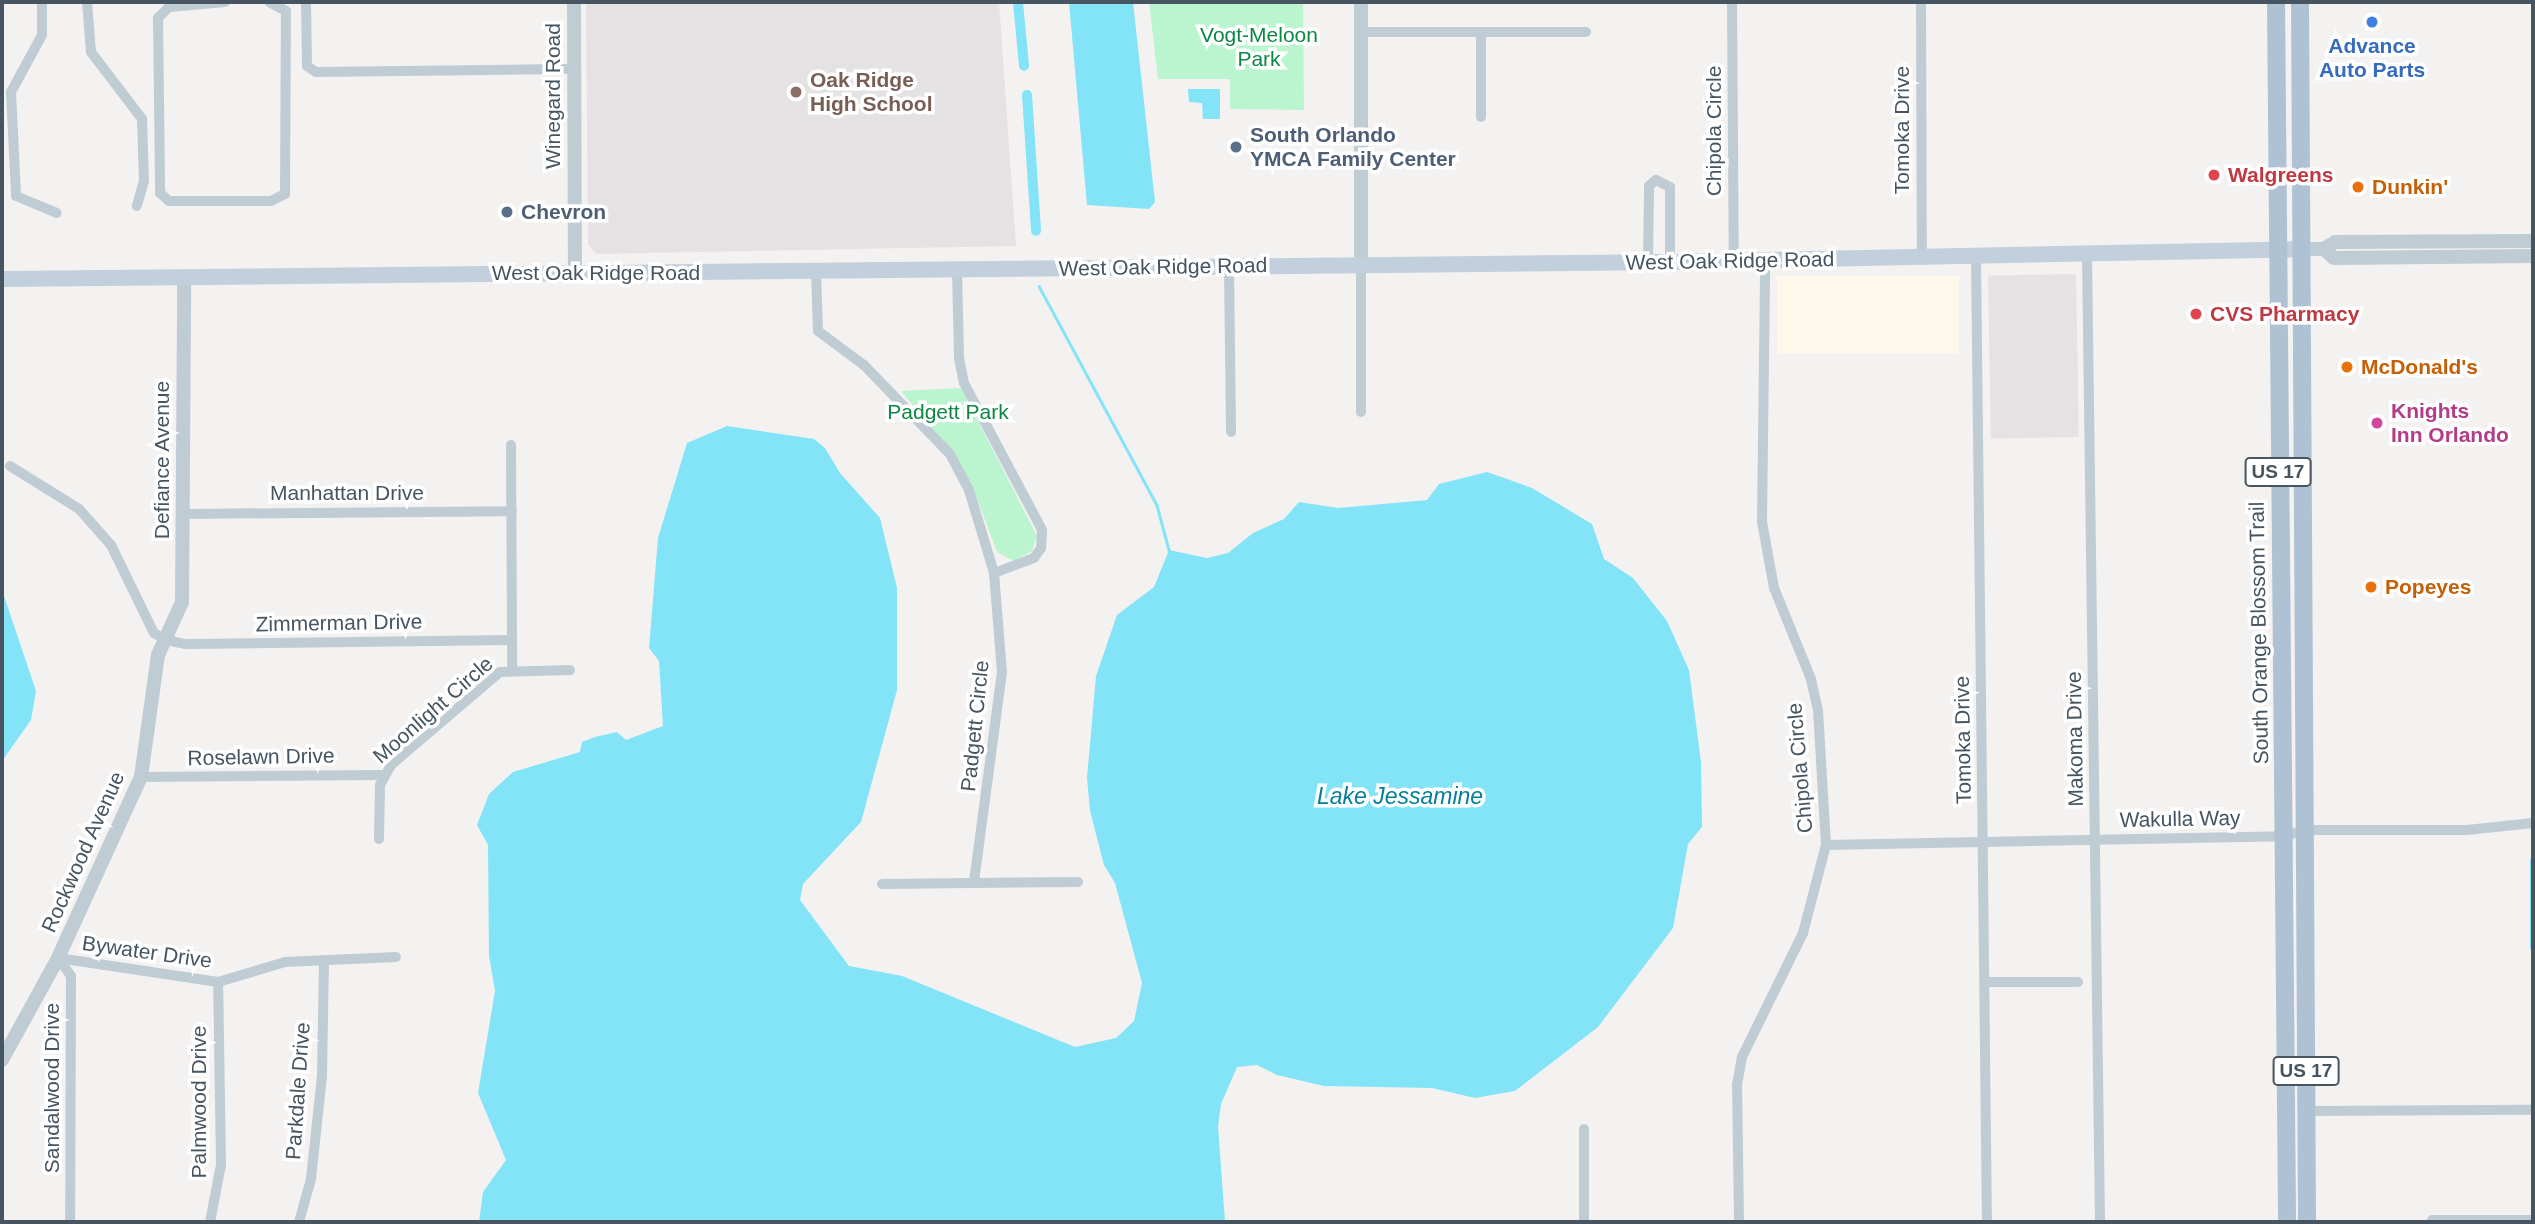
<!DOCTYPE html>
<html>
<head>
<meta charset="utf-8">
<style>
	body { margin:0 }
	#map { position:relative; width:2535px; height:1224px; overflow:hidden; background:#f4f1f1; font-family:Arial,sans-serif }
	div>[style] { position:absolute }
	.commercial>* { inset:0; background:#fef8ea; transform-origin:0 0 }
	.education>* { inset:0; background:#e5e2e3; transform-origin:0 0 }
	.green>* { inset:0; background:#bbf5cf }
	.water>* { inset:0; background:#83e4f7; transform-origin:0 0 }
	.stream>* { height:2.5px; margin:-1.25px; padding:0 1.25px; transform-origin:1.25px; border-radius:1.25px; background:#83e4f7 }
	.canal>* { height:10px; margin:-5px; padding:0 5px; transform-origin:5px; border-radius:5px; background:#83e4f7 }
	.minor>* { height:10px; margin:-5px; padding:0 5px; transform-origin:5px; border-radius:5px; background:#c0ccd4 }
	.tertiary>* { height:14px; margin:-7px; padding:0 7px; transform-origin:7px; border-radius:7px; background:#c0ccd4 }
	.secondary>* { height:16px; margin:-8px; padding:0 8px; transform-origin:8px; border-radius:8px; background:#c2cfdc }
	.primary>* { height:18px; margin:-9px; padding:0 9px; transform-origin:9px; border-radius:9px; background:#aec2d3 }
	.dots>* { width:19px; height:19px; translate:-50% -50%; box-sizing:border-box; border:4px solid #fff; border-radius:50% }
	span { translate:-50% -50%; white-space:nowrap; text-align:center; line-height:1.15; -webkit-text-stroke:7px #fff; paint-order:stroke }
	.shield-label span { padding:2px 5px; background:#fff; border:2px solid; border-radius:5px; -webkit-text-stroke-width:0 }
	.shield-label { font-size:19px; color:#465561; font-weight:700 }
	.park-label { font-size:21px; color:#0c8744 }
	.shop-label { font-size:21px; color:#366cbe; font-weight:700 }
	.education-label { font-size:21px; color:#785e54; font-weight:700 }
	.left { translate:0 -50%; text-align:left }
	.street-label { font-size:21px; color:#465561 }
	.service-label { font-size:21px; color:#4e5e75; font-weight:700 }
	.health-label { font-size:21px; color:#be3a42; font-weight:700 }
	.food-label { font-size:21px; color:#c56008; font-weight:700 }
	.hotel-label { font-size:21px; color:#b23c85; font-weight:700 }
	.water-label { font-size:23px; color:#037f98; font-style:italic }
	.frame { position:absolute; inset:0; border:4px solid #465561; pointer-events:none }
</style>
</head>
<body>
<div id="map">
	<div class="commercial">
		<i style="left:1959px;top:276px;width:77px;height:182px;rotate:90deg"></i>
	</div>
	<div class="education">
		<i style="clip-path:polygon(586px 2px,999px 2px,1016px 246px,597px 254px,588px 245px)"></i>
		<i style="left:2076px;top:274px;width:163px;height:88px;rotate:89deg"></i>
	</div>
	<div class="green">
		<i style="clip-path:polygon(1149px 2px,1303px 2px,1304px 110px,1230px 109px,1230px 79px,1158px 79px)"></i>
		<i style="clip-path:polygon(961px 388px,1037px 536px,1032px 551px,1014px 561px,997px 552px,972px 485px,952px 451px,901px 391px)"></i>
	</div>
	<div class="water">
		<i style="clip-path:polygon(1069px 2px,1133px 2px,1155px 202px,1149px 209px,1087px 205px)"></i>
		<i style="clip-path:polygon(1188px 89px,1220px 89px,1220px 119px,1203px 119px,1202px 103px,1189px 102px)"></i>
		<i style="clip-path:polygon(727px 426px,814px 439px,825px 448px,840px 473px,880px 518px,897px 588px,897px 690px,861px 822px,803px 884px,800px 900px,849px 966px,902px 976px,1075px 1047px,1116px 1038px,1134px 1021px,1142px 983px,1115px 883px,1104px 865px,1090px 811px,1087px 778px,1096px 676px,1117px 615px,1154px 587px,1169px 550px,1207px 558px,1228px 553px,1253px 533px,1284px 519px,1299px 502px,1338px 508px,1427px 500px,1439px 484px,1487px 472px,1532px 488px,1592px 524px,1604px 559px,1633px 578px,1667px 621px,1689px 670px,1701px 762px,1702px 827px,1688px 844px,1673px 928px,1598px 1027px,1515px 1091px,1475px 1098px,1432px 1088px,1324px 1086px,1277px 1075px,1257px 1065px,1237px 1067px,1221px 1104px,1218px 1126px,1225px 1222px,479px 1222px,483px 1192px,506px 1160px,478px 1093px,495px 991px,489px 956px,488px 845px,477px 825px,489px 794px,513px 772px,580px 752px,582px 742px,595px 737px,617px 732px,626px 740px,663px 726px,659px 661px,649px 648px,658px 538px,687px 443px)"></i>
		<i style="clip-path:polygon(2px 590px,36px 691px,31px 720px,2px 761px)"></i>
		<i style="left:2530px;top:859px;width:3px;height:90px"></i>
	</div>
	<div class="stream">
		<i style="left:1039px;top:286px;width:249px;rotate:61.7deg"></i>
		<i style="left:1157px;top:505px;width:47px;rotate:75.1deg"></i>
	</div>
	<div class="canal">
		<i style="left:1018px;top:2px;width:64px;rotate:84.6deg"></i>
		<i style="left:1027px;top:95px;width:136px;rotate:86.2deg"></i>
	</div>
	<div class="minor">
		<i style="left:42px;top:2px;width:33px;rotate:90deg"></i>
		<i style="left:42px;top:35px;width:65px;rotate:118.5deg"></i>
		<i style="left:11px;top:92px;width:104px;rotate:87.2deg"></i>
		<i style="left:16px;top:196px;width:44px;rotate:22.5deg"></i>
		<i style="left:87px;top:2px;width:50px;rotate:85.4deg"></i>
		<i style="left:91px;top:52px;width:84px;rotate:52.7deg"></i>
		<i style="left:142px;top:119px;width:62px;rotate:88.2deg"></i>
		<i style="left:144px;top:181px;width:26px;rotate:106deg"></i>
		<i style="left:225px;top:2px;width:56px;rotate:174.9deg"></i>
		<i style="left:169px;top:7px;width:16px;rotate:135deg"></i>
		<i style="left:158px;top:18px;width:175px;rotate:89.3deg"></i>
		<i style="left:160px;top:193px;width:12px;rotate:42deg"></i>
		<i style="left:169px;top:201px;width:102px"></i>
		<i style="left:271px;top:201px;width:16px;rotate:-27deg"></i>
		<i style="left:285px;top:194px;width:183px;rotate:-89.7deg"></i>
		<i style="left:286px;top:11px;width:19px;rotate:-152deg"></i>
		<i style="left:306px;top:2px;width:64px;rotate:89.1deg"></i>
		<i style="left:307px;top:66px;width:11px;rotate:34deg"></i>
		<i style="left:316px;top:72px;width:258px;rotate:-0.7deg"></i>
		<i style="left:1732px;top:2px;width:259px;rotate:89.6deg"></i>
		<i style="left:1921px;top:2px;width:256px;rotate:89.8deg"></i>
		<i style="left:1361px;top:32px;width:225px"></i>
		<i style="left:1481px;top:117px;width:85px;rotate:-90deg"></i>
		<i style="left:2087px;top:255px;width:967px;rotate:89.23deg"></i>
		<i style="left:1976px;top:257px;width:965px;rotate:89.35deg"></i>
		<i style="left:1648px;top:262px;width:76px;rotate:-89.2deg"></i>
		<i style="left:1649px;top:186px;width:9px;rotate:-41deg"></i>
		<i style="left:1656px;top:180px;width:16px;rotate:27deg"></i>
		<i style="left:1670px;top:187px;width:75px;rotate:90deg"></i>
		<i style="left:1361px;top:265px;width:147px;rotate:90deg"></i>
		<i style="left:1229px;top:266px;width:166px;rotate:89.3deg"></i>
		<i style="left:957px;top:269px;width:89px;rotate:88.7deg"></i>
		<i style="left:959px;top:358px;width:25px;rotate:79deg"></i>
		<i style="left:964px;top:383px;width:166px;rotate:62deg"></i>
		<i style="left:1042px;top:530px;width:18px;rotate:93deg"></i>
		<i style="left:1041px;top:548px;width:12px;rotate:125deg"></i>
		<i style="left:1034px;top:558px;width:43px;rotate:159.4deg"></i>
		<i style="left:816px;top:271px;width:60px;rotate:88.1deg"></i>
		<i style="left:818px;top:331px;width:57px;rotate:36.5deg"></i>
		<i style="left:864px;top:365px;width:124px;rotate:46deg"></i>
		<i style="left:950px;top:454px;width:41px;rotate:62.2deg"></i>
		<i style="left:969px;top:490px;width:87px;rotate:73.2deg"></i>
		<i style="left:994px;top:573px;width:99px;rotate:85.4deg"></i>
		<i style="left:1002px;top:672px;width:213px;rotate:97.6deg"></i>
		<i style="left:511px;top:445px;width:223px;rotate:89.7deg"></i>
		<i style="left:10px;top:466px;width:81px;rotate:31.9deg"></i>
		<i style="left:79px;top:509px;width:48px;rotate:48.4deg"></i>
		<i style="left:111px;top:545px;width:98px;rotate:64deg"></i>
		<i style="left:154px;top:633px;width:14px;rotate:30deg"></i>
		<i style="left:166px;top:640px;width:19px;rotate:12deg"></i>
		<i style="left:185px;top:644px;width:327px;rotate:-0.7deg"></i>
		<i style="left:183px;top:514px;width:329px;rotate:-0.5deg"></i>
		<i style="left:141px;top:777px;width:241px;rotate:-0.5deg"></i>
		<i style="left:379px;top:839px;width:54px;rotate:-88.9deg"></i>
		<i style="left:380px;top:785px;width:23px;rotate:-61deg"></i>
		<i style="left:391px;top:765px;width:143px;rotate:-40.5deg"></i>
		<i style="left:500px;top:672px;width:70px;rotate:-1.6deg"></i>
		<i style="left:1826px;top:845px;width:458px;rotate:-1.1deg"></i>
		<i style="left:2284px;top:836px;width:22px;rotate:-16deg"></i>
		<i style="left:2305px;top:830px;width:162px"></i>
		<i style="left:2467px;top:830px;width:66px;rotate:-6.1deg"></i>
		<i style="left:882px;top:884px;width:196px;rotate:-0.6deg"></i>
		<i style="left:58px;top:958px;width:162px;rotate:8.5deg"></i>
		<i style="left:218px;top:982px;width:70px;rotate:-16.6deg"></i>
		<i style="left:285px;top:962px;width:111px;rotate:-2.6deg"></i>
		<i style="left:58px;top:958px;width:22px;rotate:54deg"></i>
		<i style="left:71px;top:976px;width:246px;rotate:90.2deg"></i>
		<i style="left:1985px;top:982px;width:93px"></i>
		<i style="left:2306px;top:1111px;width:227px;rotate:-0.3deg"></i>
		<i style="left:1584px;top:1129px;width:93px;rotate:90deg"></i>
		<i style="left:2432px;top:1220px;width:101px"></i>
		<i style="left:210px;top:1222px;width:58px;rotate:-79.1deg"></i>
		<i style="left:221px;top:1165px;width:183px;rotate:-90.9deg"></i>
		<i style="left:299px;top:1222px;width:45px;rotate:-74.4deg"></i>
		<i style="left:311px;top:1179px;width:104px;rotate:-83.9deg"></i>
		<i style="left:322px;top:1076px;width:116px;rotate:-89deg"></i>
		<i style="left:1739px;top:1222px;width:137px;rotate:-90.8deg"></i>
		<i style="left:1737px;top:1085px;width:28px;rotate:-80deg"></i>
		<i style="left:1742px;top:1057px;width:138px;rotate:-63.8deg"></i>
		<i style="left:1803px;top:933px;width:91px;rotate:-75.4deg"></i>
		<i style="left:1826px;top:845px;width:135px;rotate:-93.4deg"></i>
		<i style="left:1818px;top:710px;width:32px;rotate:-103deg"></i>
		<i style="left:1811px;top:679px;width:98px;rotate:-112.1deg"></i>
		<i style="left:1774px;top:588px;width:67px;rotate:-100.3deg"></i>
		<i style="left:1762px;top:522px;width:262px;rotate:-89.3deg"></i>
	</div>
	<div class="tertiary">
		<i style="left:574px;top:2px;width:271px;rotate:89.8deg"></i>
		<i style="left:2304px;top:249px;width:20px"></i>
		<i style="left:2324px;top:249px;width:13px;rotate:-32deg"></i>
		<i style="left:2335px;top:242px;width:198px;rotate:-0.3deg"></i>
		<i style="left:2324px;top:249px;width:13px;rotate:42deg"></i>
		<i style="left:2334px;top:258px;width:199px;rotate:-0.6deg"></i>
		<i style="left:1361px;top:265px;width:263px;rotate:-90deg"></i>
		<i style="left:2px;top:1060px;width:116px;rotate:-61.2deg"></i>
		<i style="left:58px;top:958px;width:199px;rotate:-65.4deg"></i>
		<i style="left:141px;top:777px;width:123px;rotate:-82.1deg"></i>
		<i style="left:158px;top:655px;width:58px;rotate:-65.6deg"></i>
		<i style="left:182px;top:602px;width:325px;rotate:-89.6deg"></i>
	</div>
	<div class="secondary">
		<i style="left:2px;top:279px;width:1668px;rotate:-0.58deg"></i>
		<i style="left:1670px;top:262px;width:634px;rotate:-1.17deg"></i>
	</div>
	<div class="primary">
		<i style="left:2276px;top:2px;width:1220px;rotate:89.48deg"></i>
		<i style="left:2300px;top:2px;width:1220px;rotate:89.67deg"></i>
	</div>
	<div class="dots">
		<i style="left:2372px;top:22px;background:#3f7fe0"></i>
		<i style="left:796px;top:92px;background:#8d6e63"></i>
		<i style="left:1236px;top:147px;background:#5c6f8a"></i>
		<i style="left:2214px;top:175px;background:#e0444e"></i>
		<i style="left:2358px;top:187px;background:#e8710a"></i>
		<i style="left:507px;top:212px;background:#5c6f8a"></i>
		<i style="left:2196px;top:314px;background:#e0444e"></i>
		<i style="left:2347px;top:367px;background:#e8710a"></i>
		<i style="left:2377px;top:423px;background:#d1479c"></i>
		<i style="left:2371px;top:587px;background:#e8710a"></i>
	</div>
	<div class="shield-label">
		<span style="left:2278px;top:472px">US 17</span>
		<span style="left:2306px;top:1071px">US 17</span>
	</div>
	<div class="park-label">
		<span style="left:1259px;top:47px">Vogt-Meloon<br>Park</span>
		<span style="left:948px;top:412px">Padgett Park</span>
	</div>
	<div class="shop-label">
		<span style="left:2372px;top:58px">Advance<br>Auto Parts</span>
	</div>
	<div class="education-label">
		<span class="left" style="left:810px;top:92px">Oak Ridge<br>High School</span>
	</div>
	<div class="street-label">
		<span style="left:553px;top:96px;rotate:-90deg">Winegard Road</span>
		<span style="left:1902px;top:130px;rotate:-90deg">Tomoka Drive</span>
		<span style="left:1714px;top:131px;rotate:-90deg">Chipola Circle</span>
		<span style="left:1730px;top:261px;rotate:-1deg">West Oak Ridge Road</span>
		<span style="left:1163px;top:267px;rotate:-1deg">West Oak Ridge Road</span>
		<span style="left:596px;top:273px">West Oak Ridge Road</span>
		<span style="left:162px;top:460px;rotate:-90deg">Defiance Avenue</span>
		<span style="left:347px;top:493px">Manhattan Drive</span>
		<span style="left:339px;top:623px;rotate:-1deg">Zimmerman Drive</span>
		<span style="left:2259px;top:633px;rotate:-91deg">South Orange Blossom Trail</span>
		<span style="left:433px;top:710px;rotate:-41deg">Moonlight Circle</span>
		<span style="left:975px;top:726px;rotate:-84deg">Padgett Circle</span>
		<span style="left:2075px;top:739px;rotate:-91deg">Makoma Drive</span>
		<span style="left:1963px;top:740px;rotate:-91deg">Tomoka Drive</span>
		<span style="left:261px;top:757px;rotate:-1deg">Roselawn Drive</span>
		<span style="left:1800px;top:768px;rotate:-95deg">Chipola Circle</span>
		<span style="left:2180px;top:819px;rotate:-1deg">Wakulla Way</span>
		<span style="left:83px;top:852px;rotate:-66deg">Rockwood Avenue</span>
		<span style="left:147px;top:952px;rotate:8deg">Bywater Drive</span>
		<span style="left:52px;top:1088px;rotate:-90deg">Sandalwood Drive</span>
		<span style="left:298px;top:1091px;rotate:-86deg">Parkdale Drive</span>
		<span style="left:199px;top:1102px;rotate:-90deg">Palmwood Drive</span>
	</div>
	<div class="service-label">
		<span class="left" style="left:1250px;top:147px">South Orlando<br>YMCA Family Center</span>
		<span class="left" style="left:521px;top:212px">Chevron</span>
	</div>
	<div class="health-label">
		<span class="left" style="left:2228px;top:175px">Walgreens</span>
		<span class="left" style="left:2210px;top:314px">CVS Pharmacy</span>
	</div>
	<div class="food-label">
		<span class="left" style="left:2372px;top:187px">Dunkin'</span>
		<span class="left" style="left:2361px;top:367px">McDonald's</span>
		<span class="left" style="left:2385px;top:587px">Popeyes</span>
	</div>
	<div class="hotel-label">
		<span class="left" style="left:2391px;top:423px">Knights<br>Inn Orlando</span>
	</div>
	<div class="water-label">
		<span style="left:1400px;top:796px">Lake Jessamine</span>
	</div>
	<div class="frame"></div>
</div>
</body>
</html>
